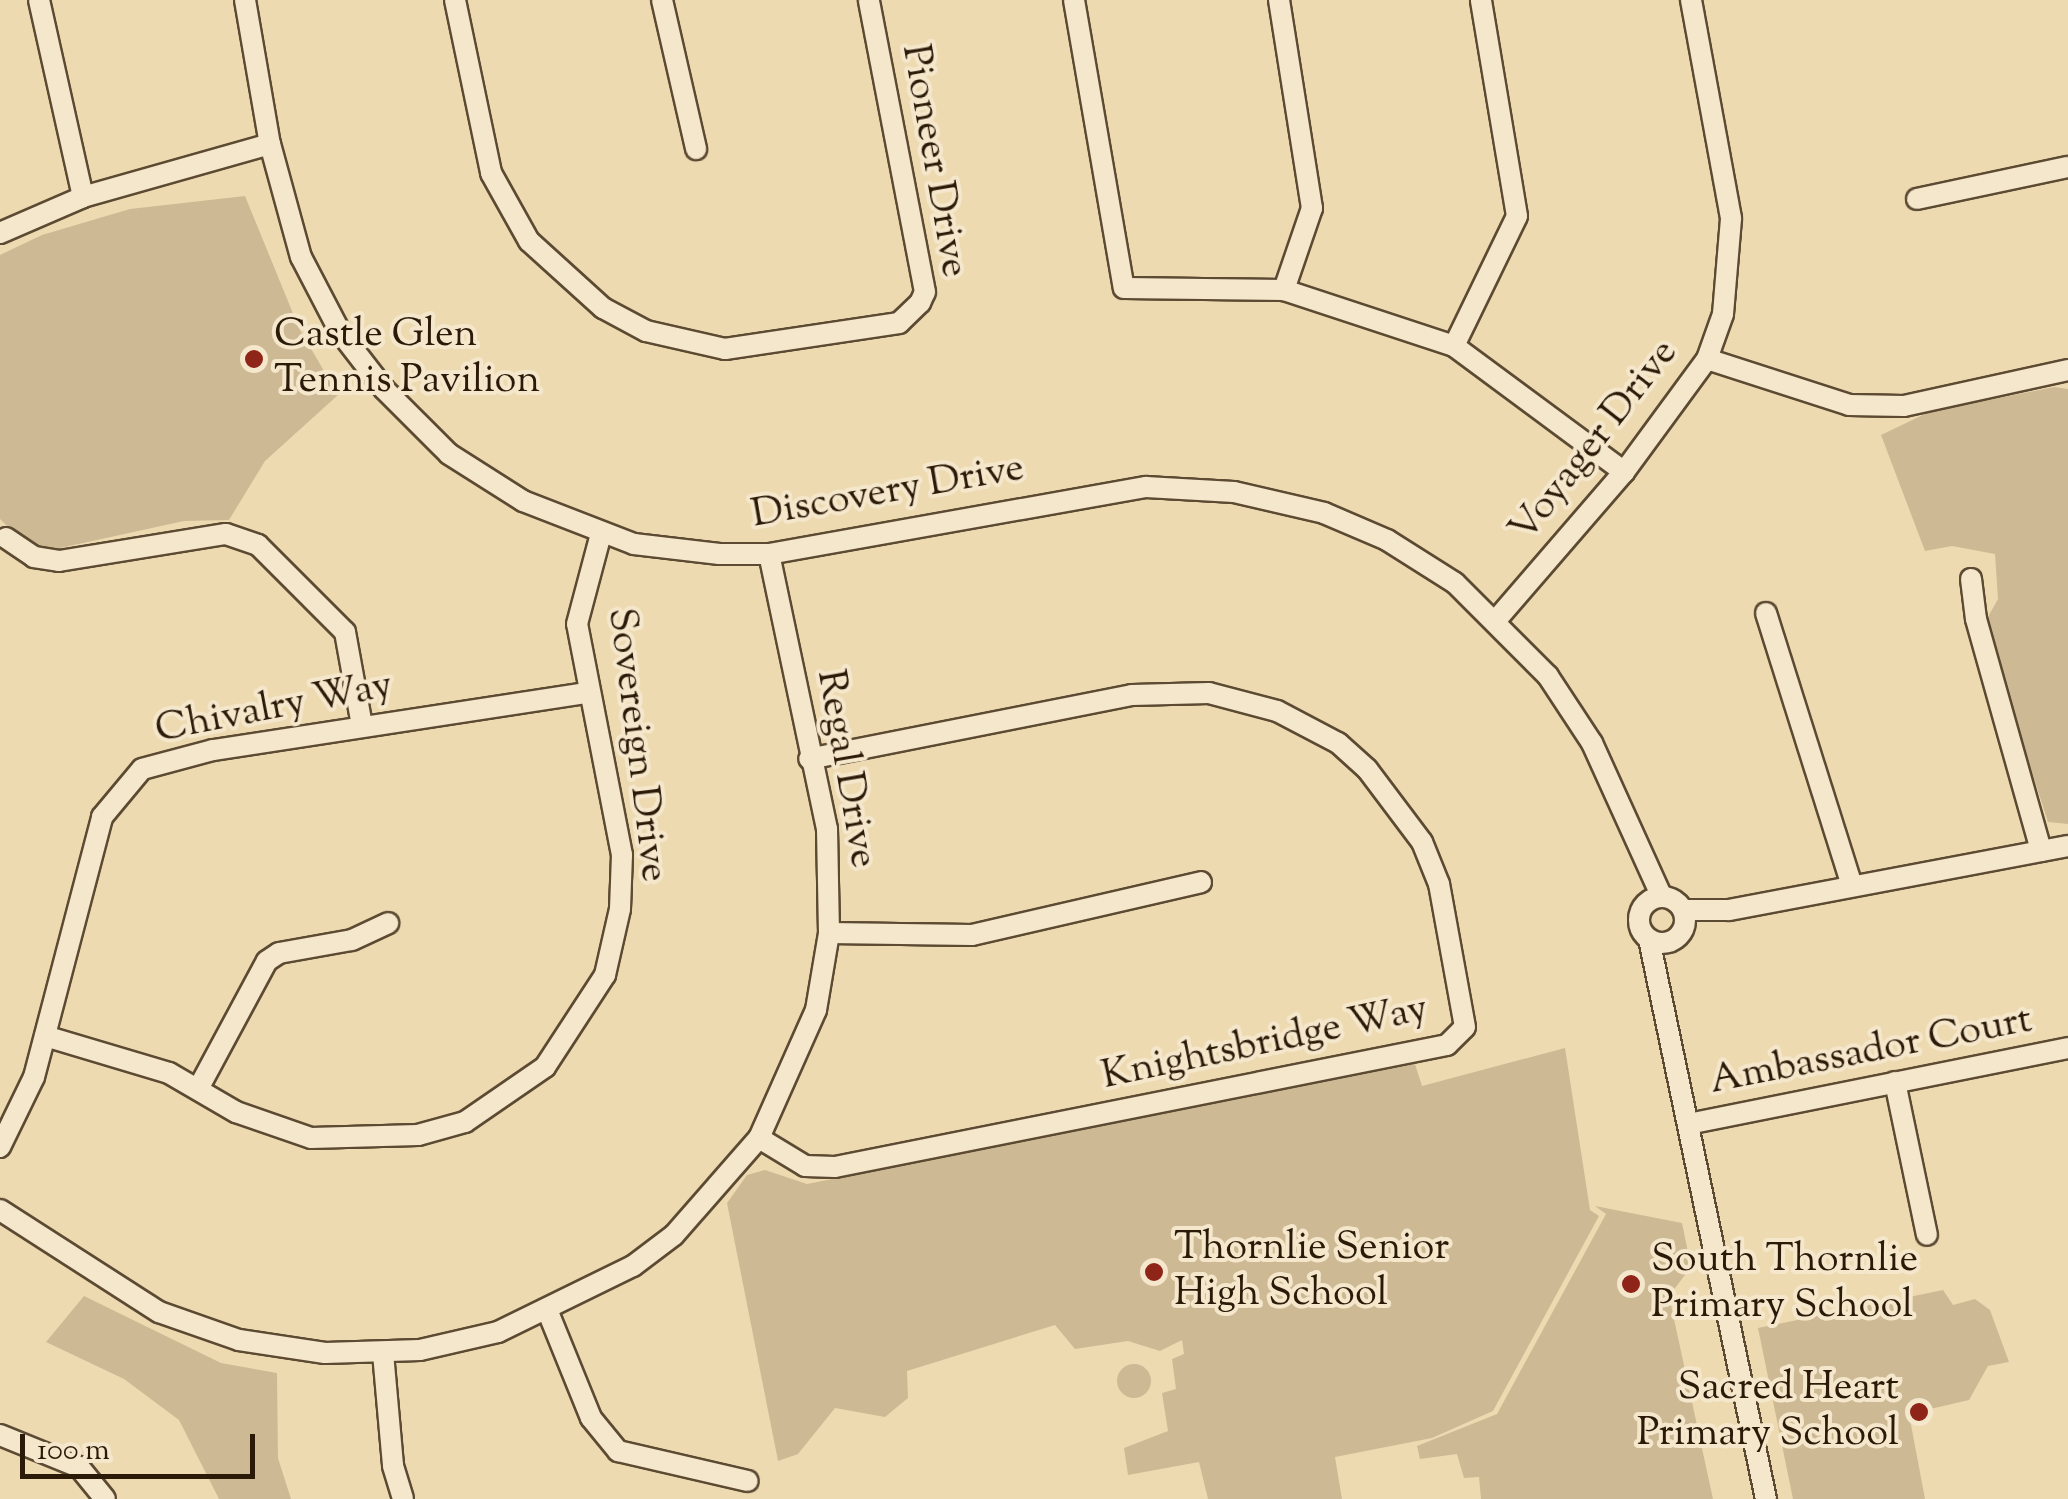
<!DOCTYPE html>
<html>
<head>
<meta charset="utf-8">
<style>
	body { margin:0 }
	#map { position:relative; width:2068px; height:1499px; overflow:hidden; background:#eedab1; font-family:"Sorts Mill Goudy",serif }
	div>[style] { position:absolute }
	.green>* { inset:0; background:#cdb994 }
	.round { border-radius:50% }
	.roads { filter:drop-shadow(2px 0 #5c4a32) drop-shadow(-2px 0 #5c4a32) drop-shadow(0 2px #5c4a32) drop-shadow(0 -2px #5c4a32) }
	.minor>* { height:20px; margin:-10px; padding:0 10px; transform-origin:10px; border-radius:10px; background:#f4e7cc }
	.minor>.ring { margin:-10px; padding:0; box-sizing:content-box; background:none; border:20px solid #f4e7cc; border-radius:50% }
	.dots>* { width:28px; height:28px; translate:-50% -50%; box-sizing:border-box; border:5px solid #f4e7cc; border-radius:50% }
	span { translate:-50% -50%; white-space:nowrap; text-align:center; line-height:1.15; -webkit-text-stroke:8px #f4e7cc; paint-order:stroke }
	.street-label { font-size:40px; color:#2c1a08 }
	.poi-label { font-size:40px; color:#2c1a08 }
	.left { translate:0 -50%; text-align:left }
	.right { translate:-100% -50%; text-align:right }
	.scale { position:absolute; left:20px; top:1434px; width:235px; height:45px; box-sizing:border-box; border:5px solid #2c1a08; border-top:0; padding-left:12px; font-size:30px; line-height:35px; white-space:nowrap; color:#2c1a08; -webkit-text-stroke:8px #f4e7cc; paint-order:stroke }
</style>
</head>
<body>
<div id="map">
	<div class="green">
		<i style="clip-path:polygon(245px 196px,299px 328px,338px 395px,265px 461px,229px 520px,184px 521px,51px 550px,25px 544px,0 519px,0 255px,42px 235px,130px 209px)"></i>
		<i style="clip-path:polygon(2054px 387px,2068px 389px,2068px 824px,2048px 822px,1984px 624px,1998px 599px,1995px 554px,1952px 546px,1925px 551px,1881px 435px,1929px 412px)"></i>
		<i style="clip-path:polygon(1565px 1048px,1590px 1210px,1599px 1216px,1493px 1411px,1432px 1438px,1335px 1457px,1342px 1499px,1208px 1499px,1199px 1462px,1128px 1475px,1124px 1448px,1168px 1431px,1162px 1393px,1176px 1389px,1172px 1359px,1184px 1354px,1182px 1340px,1160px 1351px,1128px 1341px,1075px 1349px,1055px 1325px,907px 1371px,908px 1398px,885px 1417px,835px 1408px,798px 1454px,778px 1461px,727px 1203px,747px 1175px,765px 1170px,807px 1184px,1415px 1064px,1422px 1086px)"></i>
		<i style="clip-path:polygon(1595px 1206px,1682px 1223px,1691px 1267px,1669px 1296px,1713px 1499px,1481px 1499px,1479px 1477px,1464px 1478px,1457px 1454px,1420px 1459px,1417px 1446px,1497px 1414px,1606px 1214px)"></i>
		<i style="clip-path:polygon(1943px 1290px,1953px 1305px,1975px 1299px,1990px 1310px,2009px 1362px,1988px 1366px,1969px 1400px,1909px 1414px,1925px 1499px,1793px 1499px,1758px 1328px)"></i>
		<i style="clip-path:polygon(84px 1296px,221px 1363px,277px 1373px,278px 1458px,291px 1499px,219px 1499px,179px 1420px,124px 1379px,46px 1342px)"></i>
		<i class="round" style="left:1117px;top:1364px;width:34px;height:34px"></i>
	</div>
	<div class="roads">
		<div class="minor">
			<i style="left:39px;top:0;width:202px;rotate:77.4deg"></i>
			<i style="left:245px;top:0;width:146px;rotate:80.2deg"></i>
			<i style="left:270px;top:144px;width:117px;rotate:74.7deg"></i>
			<i style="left:301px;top:257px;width:85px;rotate:62.5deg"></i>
			<i style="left:340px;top:332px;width:72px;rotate:52.3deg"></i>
			<i style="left:384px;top:389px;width:92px;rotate:45deg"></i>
			<i style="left:449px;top:454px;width:88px;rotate:32.4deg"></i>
			<i style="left:523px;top:501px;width:119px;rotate:21.2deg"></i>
			<i style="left:634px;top:544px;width:86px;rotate:6.7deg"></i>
			<i style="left:719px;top:554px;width:50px"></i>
			<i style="left:769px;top:554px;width:383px;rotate:-10.1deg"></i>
			<i style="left:1146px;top:487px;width:88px;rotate:3.3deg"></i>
			<i style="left:1234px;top:492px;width:92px;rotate:13.1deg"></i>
			<i style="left:1324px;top:513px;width:69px;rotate:23.2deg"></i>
			<i style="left:1387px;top:540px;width:80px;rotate:32.3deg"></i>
			<i style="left:1455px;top:583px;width:132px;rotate:45deg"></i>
			<i style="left:1548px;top:676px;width:80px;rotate:56.7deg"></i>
			<i style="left:1592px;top:743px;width:169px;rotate:65.6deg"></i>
			<i style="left:455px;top:0;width:177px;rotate:78.2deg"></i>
			<i style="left:491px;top:173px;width:78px;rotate:60.8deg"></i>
			<i style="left:529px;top:241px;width:100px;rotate:42.2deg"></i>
			<i style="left:603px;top:308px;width:49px;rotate:28.1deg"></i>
			<i style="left:646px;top:331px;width:81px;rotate:12.8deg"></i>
			<i style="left:725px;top:349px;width:176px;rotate:-8.5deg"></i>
			<i style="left:899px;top:323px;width:29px;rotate:-44deg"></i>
			<i style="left:920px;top:303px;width:12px;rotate:-66deg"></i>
			<i style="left:925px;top:292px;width:297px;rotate:-100.9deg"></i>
			<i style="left:662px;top:0;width:153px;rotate:77.1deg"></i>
			<i style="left:1074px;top:0;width:292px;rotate:80.2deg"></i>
			<i style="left:1124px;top:288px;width:160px;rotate:0.7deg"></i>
			<i style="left:1284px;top:290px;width:179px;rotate:18.2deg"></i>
			<i style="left:1454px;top:346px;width:212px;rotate:36.5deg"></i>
			<i style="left:1279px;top:0;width:211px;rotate:81deg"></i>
			<i style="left:1312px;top:208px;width:87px;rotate:108.9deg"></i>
			<i style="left:1917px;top:199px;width:154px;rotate:-12deg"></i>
			<i style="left:0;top:233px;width:90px;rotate:-23.4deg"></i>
			<i style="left:83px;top:197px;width:194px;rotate:-15.8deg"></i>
			<i style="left:1454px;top:346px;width:144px;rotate:-64.1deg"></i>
			<i style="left:1517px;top:216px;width:219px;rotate:-99.5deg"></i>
			<i style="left:1707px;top:359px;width:149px;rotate:17.9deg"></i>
			<i style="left:1849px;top:405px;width:55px;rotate:1deg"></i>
			<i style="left:1904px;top:406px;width:168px;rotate:-12.4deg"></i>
			<i style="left:6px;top:538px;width:34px;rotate:34deg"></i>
			<i style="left:34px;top:557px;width:25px;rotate:9deg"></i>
			<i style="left:59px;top:561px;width:169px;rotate:-9.2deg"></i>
			<i style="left:226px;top:534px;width:34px;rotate:19deg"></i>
			<i style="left:258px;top:545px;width:123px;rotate:45deg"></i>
			<i style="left:345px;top:632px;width:96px;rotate:79.7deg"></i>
			<i style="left:1971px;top:579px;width:40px;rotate:82.9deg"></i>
			<i style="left:1976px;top:619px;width:241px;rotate:74.3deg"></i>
			<i style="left:1766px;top:613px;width:285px;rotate:72.5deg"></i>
			<i style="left:1497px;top:619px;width:194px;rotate:-49.2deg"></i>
			<i style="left:1624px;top:472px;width:140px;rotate:-53.7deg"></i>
			<i style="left:1707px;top:359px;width:48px;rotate:-70.4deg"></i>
			<i style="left:1723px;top:314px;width:96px;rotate:-85.2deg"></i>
			<i style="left:1731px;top:218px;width:222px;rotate:-100.4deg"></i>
			<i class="ring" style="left:1639px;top:897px;width:26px;height:26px"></i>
			<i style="left:1683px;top:910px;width:46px"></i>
			<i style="left:1729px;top:910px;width:345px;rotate:-10.7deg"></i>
			<i style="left:829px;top:933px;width:143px;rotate:0.8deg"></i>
			<i style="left:972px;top:935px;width:235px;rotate:-13deg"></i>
			<i style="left:1649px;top:939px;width:572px;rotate:78.2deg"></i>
			<i style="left:45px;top:1036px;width:129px;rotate:16.6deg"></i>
			<i style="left:169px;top:1073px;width:78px;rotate:30.2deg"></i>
			<i style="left:236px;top:1112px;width:79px;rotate:19.1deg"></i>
			<i style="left:311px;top:1138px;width:107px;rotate:-1.6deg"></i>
			<i style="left:418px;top:1135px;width:49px;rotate:-15.5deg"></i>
			<i style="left:465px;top:1122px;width:97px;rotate:-34.5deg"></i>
			<i style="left:545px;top:1067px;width:110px;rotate:-56.9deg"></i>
			<i style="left:605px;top:975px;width:68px;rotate:-77.2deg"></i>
			<i style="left:620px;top:909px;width:54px;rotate:-87.9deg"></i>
			<i style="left:622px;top:855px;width:235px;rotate:-101deg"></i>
			<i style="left:577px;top:624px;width:93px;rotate:-75.1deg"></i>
			<i style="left:1895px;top:1082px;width:156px;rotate:78.2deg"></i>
			<i style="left:198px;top:1089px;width:145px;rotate:-61.7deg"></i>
			<i style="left:267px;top:961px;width:14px;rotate:-34deg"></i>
			<i style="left:279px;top:953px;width:74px;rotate:-10.1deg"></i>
			<i style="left:352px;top:940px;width:40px;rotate:-25deg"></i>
			<i style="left:1688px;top:1124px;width:388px;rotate:-11.3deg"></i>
			<i style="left:759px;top:1138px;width:54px;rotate:31.3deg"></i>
			<i style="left:805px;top:1166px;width:30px;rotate:2deg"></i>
			<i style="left:835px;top:1167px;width:624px;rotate:-11.27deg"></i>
			<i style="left:1447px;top:1045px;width:25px;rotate:-45deg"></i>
			<i style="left:1465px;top:1027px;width:145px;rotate:-100.3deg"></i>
			<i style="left:1439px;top:884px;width:45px;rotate:-112deg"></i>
			<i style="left:1422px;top:842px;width:91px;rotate:-127deg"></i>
			<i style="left:1367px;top:769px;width:39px;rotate:-138deg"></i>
			<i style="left:1338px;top:743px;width:69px;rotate:-152.3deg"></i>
			<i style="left:1277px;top:711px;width:70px;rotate:-165.2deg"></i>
			<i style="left:1209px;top:693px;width:77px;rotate:178.5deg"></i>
			<i style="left:1132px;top:695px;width:329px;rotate:168.8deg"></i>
			<i style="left:0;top:1147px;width:78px;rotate:-64.1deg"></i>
			<i style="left:34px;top:1077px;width:269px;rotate:-75.3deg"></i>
			<i style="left:102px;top:817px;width:62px;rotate:-50.2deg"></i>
			<i style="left:142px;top:769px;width:73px;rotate:-15deg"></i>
			<i style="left:213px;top:750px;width:378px;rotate:-8.7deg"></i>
			<i style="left:0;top:1210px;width:189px;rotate:32.7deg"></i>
			<i style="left:159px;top:1312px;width:85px;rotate:19.3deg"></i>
			<i style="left:239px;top:1340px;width:87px;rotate:8.6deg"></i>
			<i style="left:325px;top:1353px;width:95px;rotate:-1.8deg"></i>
			<i style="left:420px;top:1350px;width:80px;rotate:-13deg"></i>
			<i style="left:498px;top:1332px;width:150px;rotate:-26.1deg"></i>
			<i style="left:633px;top:1266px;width:51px;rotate:-37.1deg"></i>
			<i style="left:674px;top:1235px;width:129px;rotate:-48.8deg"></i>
			<i style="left:759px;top:1138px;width:140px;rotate:-66deg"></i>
			<i style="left:816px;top:1010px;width:78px;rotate:-80.4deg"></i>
			<i style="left:829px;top:933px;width:104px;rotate:-91.1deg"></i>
			<i style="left:827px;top:829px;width:281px;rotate:-101.9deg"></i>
			<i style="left:548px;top:1312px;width:114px;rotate:67.9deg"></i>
			<i style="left:591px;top:1418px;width:43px;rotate:50.7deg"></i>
			<i style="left:618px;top:1451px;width:133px;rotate:13deg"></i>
			<i style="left:383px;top:1353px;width:113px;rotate:84.9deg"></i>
			<i style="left:393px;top:1466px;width:34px;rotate:73deg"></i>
			<i style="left:0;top:1435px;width:85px;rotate:22.1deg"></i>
			<i style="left:79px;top:1467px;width:41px;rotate:50.9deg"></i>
		</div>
	</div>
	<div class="dots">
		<i style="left:254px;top:359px;background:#8f2418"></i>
		<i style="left:1154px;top:1272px;background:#8f2418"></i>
		<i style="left:1631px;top:1284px;background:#8f2418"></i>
		<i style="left:1919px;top:1412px;background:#8f2418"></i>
	</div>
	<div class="street-label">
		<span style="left:933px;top:161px;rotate:80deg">Pioneer Drive</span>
		<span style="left:1595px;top:442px;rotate:-52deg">Voyager Drive</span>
		<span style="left:888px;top:493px;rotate:-10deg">Discovery Drive</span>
		<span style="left:274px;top:709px;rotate:-11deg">Chivalry Way</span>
		<span style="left:636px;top:745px;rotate:83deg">Sovereign Drive</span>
		<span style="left:845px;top:769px;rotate:80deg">Regal Drive</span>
		<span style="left:1265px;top:1044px;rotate:-12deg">Knightsbridge Way</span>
		<span style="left:1871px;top:1052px;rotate:-11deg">Ambassador Court</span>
	</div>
	<div class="poi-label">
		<span class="left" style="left:274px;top:359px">Castle Glen<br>Tennis Pavilion</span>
		<span class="left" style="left:1174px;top:1272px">Thornlie Senior<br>High School</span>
		<span class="left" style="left:1651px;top:1284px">South Thornlie<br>Primary School</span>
		<span class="right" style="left:1899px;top:1412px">Sacred Heart<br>Primary School</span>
	</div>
	<div class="scale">100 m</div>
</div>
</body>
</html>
